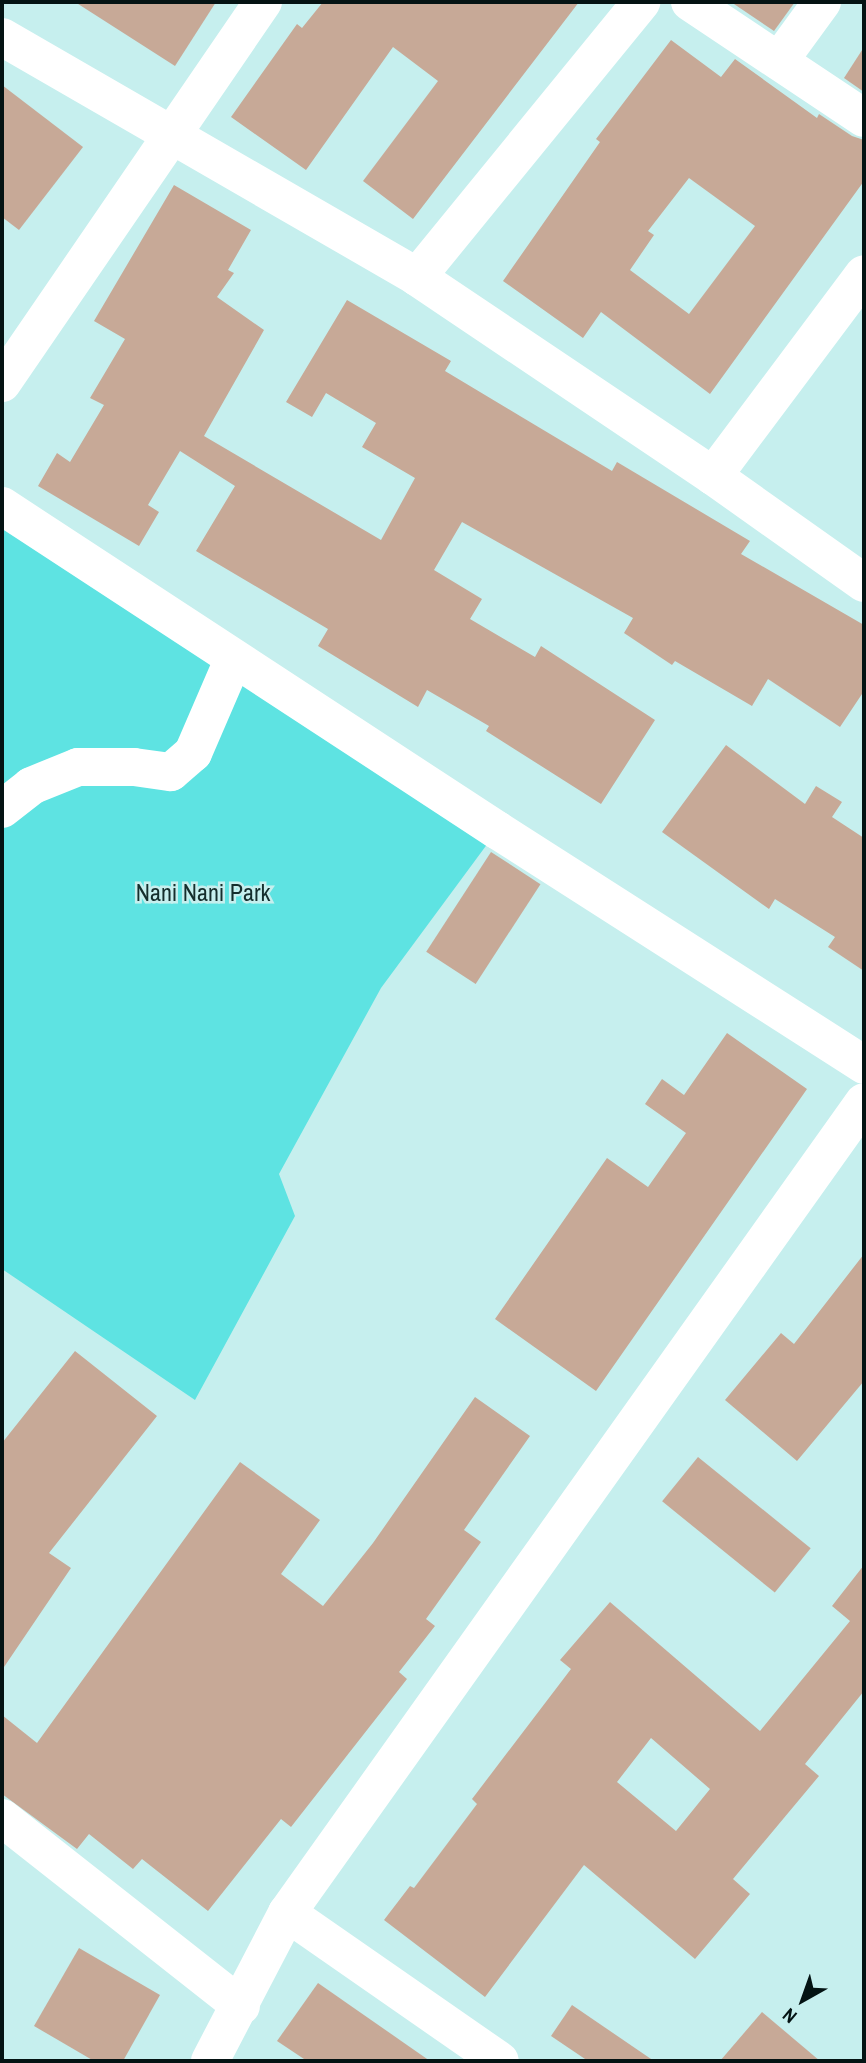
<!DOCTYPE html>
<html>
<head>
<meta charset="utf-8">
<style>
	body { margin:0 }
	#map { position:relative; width:866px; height:2063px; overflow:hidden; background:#c6efee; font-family:"Archivo Narrow",sans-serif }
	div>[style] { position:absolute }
	.green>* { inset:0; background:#5ee3e2 }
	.building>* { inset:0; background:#c7a997; transform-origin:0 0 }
	.street>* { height:38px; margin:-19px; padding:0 19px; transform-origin:19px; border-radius:19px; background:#fff }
	.secondary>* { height:38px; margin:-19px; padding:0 19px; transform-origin:19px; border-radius:19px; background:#fff }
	span { translate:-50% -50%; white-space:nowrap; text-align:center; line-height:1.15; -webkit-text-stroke:5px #c6efee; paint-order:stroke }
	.park-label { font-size:24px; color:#152e2d }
	.frame { position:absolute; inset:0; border:4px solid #041313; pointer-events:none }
	.north { position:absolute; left:768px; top:1965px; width:70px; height:70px; -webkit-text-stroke:5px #c6efee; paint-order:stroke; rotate:220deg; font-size:19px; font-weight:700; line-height:28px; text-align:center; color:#041313 }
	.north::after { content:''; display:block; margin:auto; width:24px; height:32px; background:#041313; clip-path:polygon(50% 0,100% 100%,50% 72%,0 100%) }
</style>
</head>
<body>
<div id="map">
	<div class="green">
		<i style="clip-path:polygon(2px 520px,491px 839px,381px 988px,279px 1174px,295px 1216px,195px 1400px,2px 1269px)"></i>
	</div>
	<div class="building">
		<i style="clip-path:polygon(75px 2px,216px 2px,175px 66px)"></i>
		<i style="clip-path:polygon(323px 2px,579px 2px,413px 219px,363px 181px,438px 81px,393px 47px,306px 170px,231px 117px,297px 24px,302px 28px)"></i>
		<i style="clip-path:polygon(731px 2px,795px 2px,774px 31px)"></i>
		<i style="clip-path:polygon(evenodd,671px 40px,721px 77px,735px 59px,817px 118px,819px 114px,852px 136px,864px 140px,864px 181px,710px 394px,601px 312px,583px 338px,503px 281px,600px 142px,596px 139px,671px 40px,689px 178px,755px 226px,689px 314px,630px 270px,654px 235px,648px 231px,689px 178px)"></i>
		<i style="clip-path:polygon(864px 47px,864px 92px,844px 78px)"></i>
		<i style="clip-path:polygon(2px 85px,83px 147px,19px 230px,2px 217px)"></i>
		<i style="clip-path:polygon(174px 185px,251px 230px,228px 270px,234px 273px,217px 297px,264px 330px,204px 436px,381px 540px,415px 478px,362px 447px,376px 423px,326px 393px,312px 417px,286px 402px,347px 300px,451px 361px,445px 371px,520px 416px,612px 471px,617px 462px,750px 541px,741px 554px,864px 625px,864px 691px,840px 727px,768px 679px,752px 706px,675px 661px,672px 665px,624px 633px,633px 618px,462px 522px,434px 570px,482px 599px,470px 619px,535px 657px,541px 646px,655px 720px,601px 804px,486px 731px,489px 726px,427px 690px,418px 707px,318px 646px,328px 629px,196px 551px,235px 486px,180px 451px,148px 505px,159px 512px,139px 546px,38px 486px,57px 453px,70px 462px,104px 405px,90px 398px,125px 339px,94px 321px)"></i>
		<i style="clip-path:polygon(726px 745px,805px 804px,816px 786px,842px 802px,832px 817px,864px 838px,864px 971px,828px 947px,835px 937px,775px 899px,769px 909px,662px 832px)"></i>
		<i style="left:491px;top:852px;width:59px;height:119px;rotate:33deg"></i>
		<i style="clip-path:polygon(727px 1033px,807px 1089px,596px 1391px,495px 1319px,607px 1158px,648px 1187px,686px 1133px,645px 1104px,662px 1079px,684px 1095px)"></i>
		<i style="clip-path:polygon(864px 1254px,864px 1381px,797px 1461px,725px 1400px,781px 1333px,794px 1344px)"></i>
		<i style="clip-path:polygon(75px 1351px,157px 1416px,49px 1553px,71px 1568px,2px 1670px,2px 1443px)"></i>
		<i style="clip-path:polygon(475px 1397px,530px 1436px,464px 1530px,481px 1542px,426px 1619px,435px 1626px,399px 1672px,407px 1679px,291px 1827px,281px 1819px,208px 1911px,142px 1859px,133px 1869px,89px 1834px,77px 1849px,2px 1794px,2px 1715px,37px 1743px,240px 1462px,320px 1520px,281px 1574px,323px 1606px,373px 1543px)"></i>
		<i style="left:698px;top:1457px;width:145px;height:57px;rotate:39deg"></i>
		<i style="clip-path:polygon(evenodd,864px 1565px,864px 1691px,805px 1764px,819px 1776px,733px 1879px,750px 1894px,695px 1959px,584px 1865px,485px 1997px,384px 1920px,410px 1886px,414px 1888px,477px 1804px,472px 1799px,571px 1669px,560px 1660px,610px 1602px,760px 1731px,850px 1621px,832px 1606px,864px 1565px,651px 1738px,710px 1789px,676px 1831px,617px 1782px,651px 1738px)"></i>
		<i style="clip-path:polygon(79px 1948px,160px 1995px,123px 2061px,94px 2061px,34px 2026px)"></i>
		<i style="clip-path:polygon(318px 1983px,430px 2061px,307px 2061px,277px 2041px)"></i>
		<i style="clip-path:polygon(572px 2005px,654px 2061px,588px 2061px,551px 2036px)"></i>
		<i style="clip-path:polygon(762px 2012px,820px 2061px,720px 2061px)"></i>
	</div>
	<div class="street">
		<i style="left:690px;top:2px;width:209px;rotate:33.7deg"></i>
		<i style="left:2px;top:37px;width:479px;rotate:30deg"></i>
		<i style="left:417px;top:277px;width:357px;rotate:33.9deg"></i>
		<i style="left:713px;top:476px;width:185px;rotate:35.3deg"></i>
		<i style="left:779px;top:61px;width:73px;rotate:-53.9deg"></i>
		<i style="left:417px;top:277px;width:355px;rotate:-50.8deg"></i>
		<i style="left:2px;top:383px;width:462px;rotate:-55.6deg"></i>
		<i style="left:713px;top:476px;width:252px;rotate:-53.2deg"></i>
		<i style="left:2px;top:506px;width:592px;rotate:33.21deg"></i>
		<i style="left:497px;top:830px;width:436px;rotate:32.6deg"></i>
		<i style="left:2px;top:809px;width:37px;rotate:-38deg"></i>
		<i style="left:31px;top:786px;width:51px;rotate:-22deg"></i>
		<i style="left:78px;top:767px;width:56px"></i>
		<i style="left:134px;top:767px;width:37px;rotate:8deg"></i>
		<i style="left:171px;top:772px;width:29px;rotate:-41deg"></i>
		<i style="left:193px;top:753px;width:103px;rotate:-66.7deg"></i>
		<i style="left:2px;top:1818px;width:304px;rotate:38.2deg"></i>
		<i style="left:287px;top:1913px;width:259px;rotate:34.8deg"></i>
	</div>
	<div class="secondary">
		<i style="left:210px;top:2061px;width:167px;rotate:-62.5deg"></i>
		<i style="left:287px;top:1913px;width:995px;rotate:-54.57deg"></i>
	</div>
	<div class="park-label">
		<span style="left:203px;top:893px">Nani Nani Park</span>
	</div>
	<div class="frame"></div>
	<div class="north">N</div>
</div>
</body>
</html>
